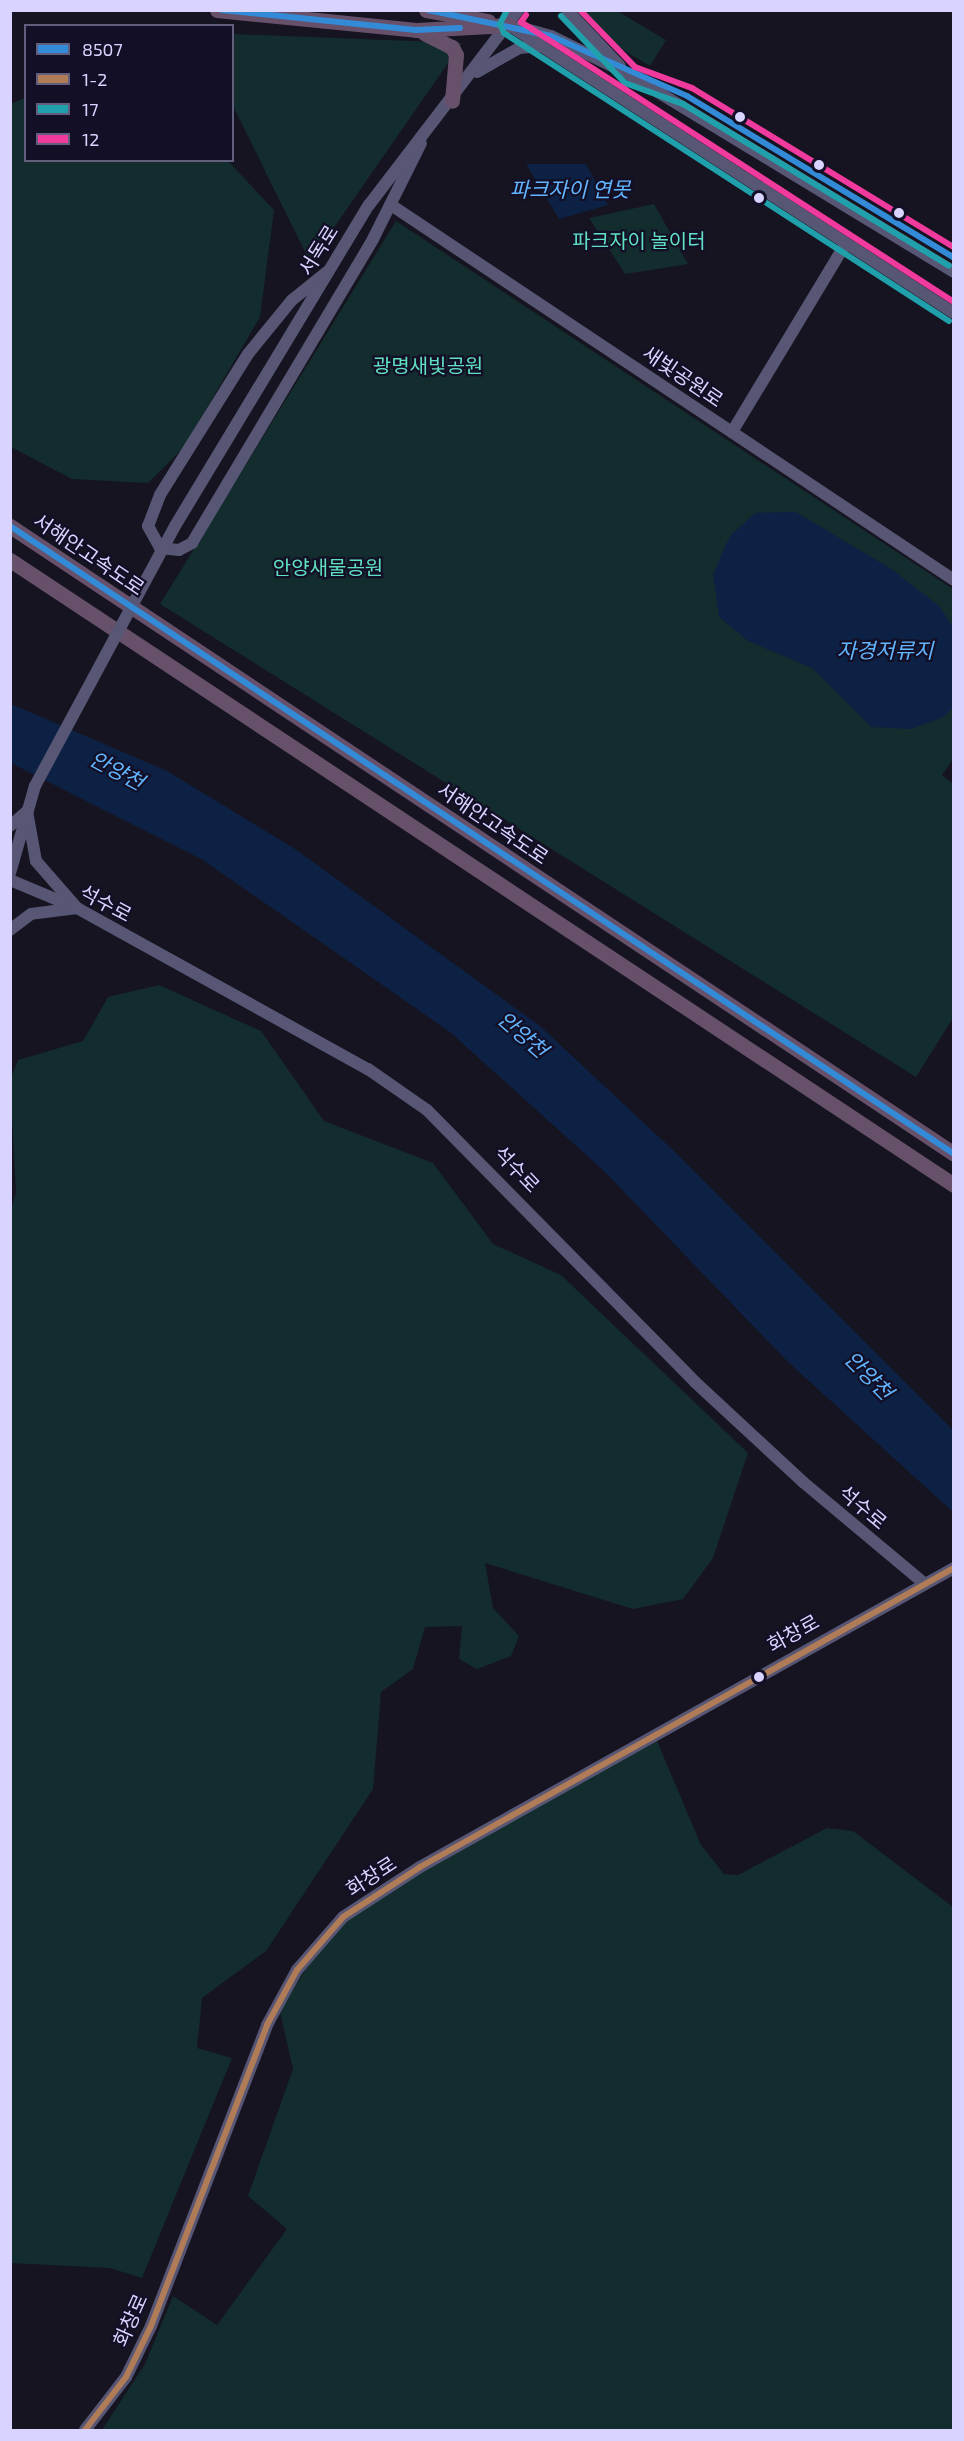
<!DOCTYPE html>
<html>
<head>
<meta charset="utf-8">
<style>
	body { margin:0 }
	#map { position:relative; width:964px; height:2441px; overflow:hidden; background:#161421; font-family:"Exo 2","Noto Sans KR",sans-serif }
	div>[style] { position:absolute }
	.green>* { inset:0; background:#132c2d }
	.water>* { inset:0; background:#0d2144 }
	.secondary>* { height:12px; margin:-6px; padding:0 6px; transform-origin:6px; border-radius:6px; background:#575674 }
	.highway>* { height:15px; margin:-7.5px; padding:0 7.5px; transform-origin:7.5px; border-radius:7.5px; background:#67516a }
	.secondary-bridge>* { height:12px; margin:-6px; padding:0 6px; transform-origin:6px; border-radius:6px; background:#575674 }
	.bus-1>* { height:6px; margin:-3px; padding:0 3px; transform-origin:3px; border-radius:3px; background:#338bd7 }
	.bus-2>* { height:6px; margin:-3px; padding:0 3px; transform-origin:3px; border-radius:3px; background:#b07c57 }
	.bus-3>* { height:6px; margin:-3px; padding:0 3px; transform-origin:3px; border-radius:3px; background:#20a0aa }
	.bus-4>* { height:6px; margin:-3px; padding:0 3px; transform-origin:3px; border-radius:3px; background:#f13a9d }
	.dots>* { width:16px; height:16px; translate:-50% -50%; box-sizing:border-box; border:3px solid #130f26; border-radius:50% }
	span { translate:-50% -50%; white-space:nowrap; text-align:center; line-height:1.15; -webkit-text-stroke:4.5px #130f26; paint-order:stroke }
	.park-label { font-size:20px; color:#5fe0c0 }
	.street-label { font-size:20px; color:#d9d4ff }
	.water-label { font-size:21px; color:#62b6ff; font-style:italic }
	.frame { position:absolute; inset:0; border:12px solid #d9d4ff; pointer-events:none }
	.legend { position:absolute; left:24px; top:24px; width:210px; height:138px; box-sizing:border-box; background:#130f26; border:2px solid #625e7d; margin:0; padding:8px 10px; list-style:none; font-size:18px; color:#d9d4ff }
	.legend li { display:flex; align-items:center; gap:12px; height:30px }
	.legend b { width:30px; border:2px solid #625e7d }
</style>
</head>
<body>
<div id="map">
	<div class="green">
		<i style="clip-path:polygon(572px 11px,617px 11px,666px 40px,650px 66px,568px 17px)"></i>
		<i style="clip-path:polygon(233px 34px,462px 43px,310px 262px,233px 106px)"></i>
		<i style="clip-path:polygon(25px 98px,26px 160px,228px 161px,274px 210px,260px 317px,184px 447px,148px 483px,72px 479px,11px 447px,11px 104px)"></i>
		<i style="clip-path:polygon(654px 204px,688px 264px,625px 274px,589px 218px)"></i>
		<i style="clip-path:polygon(396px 221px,953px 589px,953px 759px,942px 775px,953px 784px,953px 1018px,916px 1077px,160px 604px)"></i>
		<i style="clip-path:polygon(159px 985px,261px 1031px,324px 1121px,433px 1163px,493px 1244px,561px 1275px,748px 1453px,713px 1558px,683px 1599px,633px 1609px,485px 1563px,493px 1608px,519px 1636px,511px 1656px,477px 1669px,459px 1659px,462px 1626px,425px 1627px,413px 1669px,381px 1692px,373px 1789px,266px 1951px,202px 1998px,197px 2048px,232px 2058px,142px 2278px,110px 2268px,11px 2263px,10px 1213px,16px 1192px,10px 1080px,18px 1060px,83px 1041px,108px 997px)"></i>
		<i style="clip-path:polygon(657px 1741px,701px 1845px,724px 1874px,738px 1875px,827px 1828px,853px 1831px,953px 1907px,953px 2430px,102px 2430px,145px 2364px,173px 2296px,217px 2325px,287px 2229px,248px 2196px,293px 2069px,280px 2012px,315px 1953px,347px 1920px,407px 1877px)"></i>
	</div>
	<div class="water">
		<i style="clip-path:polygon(526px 164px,586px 164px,608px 205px,559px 219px)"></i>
		<i style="clip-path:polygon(796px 512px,893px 570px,939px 606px,954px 628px,953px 708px,944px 717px,911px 729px,871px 727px,812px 668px,748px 641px,719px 617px,713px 574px,730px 536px,755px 513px)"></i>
		<i style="clip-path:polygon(11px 704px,167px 771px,295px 849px,540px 1026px,676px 1153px,953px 1430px,953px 1512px,787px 1361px,604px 1171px,450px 1032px,203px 860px,11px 763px)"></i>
	</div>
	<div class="secondary">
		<i style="left:567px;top:10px;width:77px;rotate:46.6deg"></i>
		<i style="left:509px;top:25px;width:530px;rotate:32.91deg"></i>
		<i style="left:519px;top:27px;width:33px;rotate:16deg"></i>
		<i style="left:551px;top:36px;width:88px;rotate:26.3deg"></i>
		<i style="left:630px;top:75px;width:379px;rotate:31.3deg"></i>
		<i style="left:477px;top:72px;width:48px;rotate:-29.7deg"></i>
		<i style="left:519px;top:48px;width:23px;rotate:-5deg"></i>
		<i style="left:391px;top:205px;width:676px;rotate:33.67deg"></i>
		<i style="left:327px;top:272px;width:45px;rotate:141.3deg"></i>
		<i style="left:292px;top:300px;width:70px;rotate:129.2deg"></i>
		<i style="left:248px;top:354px;width:166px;rotate:122deg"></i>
		<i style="left:160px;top:495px;width:33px;rotate:111deg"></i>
		<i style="left:148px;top:526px;width:25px;rotate:61deg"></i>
		<i style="left:160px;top:548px;width:19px;rotate:6deg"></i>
		<i style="left:179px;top:550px;width:15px;rotate:-28deg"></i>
		<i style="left:192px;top:543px;width:354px;rotate:-59.2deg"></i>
		<i style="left:373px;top:239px;width:107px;rotate:-63.4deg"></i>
		<i style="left:732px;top:432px;width:217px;rotate:-58.9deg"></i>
		<i style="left:175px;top:526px;width:375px;rotate:-58.9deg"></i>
		<i style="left:369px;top:205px;width:245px;rotate:-52.6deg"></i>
		<i style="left:10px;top:826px;width:23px;rotate:-41deg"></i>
		<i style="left:27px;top:811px;width:51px;rotate:79.8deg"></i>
		<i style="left:36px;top:861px;width:62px;rotate:48.9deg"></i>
		<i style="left:77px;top:908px;width:46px;rotate:172.6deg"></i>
		<i style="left:31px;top:914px;width:26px;rotate:143deg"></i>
		<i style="left:10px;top:873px;width:91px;rotate:-74deg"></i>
		<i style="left:10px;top:880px;width:73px;rotate:22.7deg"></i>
		<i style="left:77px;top:908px;width:333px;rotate:29deg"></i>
		<i style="left:368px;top:1069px;width:72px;rotate:34.8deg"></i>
		<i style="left:427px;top:1110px;width:382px;rotate:45.4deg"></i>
		<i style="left:695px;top:1382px;width:147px;rotate:42.8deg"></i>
		<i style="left:803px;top:1482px;width:158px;rotate:39.9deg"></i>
		<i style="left:85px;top:2430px;width:67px;rotate:-52.3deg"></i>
		<i style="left:126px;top:2377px;width:57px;rotate:-63.9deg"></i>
		<i style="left:151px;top:2326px;width:323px;rotate:-68.9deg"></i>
		<i style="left:267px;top:2025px;width:63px;rotate:-61.4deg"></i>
		<i style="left:297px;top:1970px;width:70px;rotate:-49deg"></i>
		<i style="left:343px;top:1917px;width:92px;rotate:-33deg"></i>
		<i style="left:420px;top:1867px;width:612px;rotate:-29.25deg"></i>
	</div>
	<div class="highway">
		<i style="left:217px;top:10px;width:200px;rotate:5.7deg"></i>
		<i style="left:416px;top:30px;width:93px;rotate:-3.1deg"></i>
		<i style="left:426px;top:10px;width:63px;rotate:10.1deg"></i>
		<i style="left:424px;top:33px;width:31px;rotate:27deg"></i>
		<i style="left:452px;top:47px;width:9px;rotate:63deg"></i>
		<i style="left:456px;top:55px;width:46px;rotate:95deg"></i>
		<i style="left:10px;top:526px;width:1134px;rotate:33.63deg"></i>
		<i style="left:10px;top:560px;width:1132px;rotate:33.51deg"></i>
	</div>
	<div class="secondary-bridge">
		<i style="left:35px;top:786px;width:295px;rotate:-61.7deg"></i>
	</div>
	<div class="bus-1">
		<i style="left:222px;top:10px;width:195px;rotate:5.9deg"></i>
		<i style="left:416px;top:30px;width:44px;rotate:-2.6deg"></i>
		<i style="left:428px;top:10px;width:126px;rotate:11.9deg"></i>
		<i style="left:551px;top:36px;width:149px;rotate:23.8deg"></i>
		<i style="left:687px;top:96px;width:312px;rotate:31.2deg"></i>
		<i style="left:10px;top:526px;width:1134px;rotate:33.63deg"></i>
	</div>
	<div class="bus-2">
		<i style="left:85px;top:2430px;width:67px;rotate:-52.3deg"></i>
		<i style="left:126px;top:2377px;width:57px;rotate:-63.9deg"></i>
		<i style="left:151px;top:2326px;width:323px;rotate:-68.9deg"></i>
		<i style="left:267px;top:2025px;width:63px;rotate:-61.4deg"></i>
		<i style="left:297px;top:1970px;width:70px;rotate:-49deg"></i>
		<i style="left:343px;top:1917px;width:92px;rotate:-33deg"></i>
		<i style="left:420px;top:1867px;width:612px;rotate:-29.25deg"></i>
	</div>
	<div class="bus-3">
		<i style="left:507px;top:10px;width:16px;rotate:117deg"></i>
		<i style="left:500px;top:24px;width:10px;rotate:66deg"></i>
		<i style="left:504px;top:33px;width:530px;rotate:32.91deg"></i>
		<i style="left:561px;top:16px;width:93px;rotate:46.3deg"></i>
		<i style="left:625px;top:83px;width:62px;rotate:19.9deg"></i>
		<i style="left:683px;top:104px;width:311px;rotate:31.3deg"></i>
	</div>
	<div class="bus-4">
		<i style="left:580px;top:10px;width:79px;rotate:46deg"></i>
		<i style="left:635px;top:67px;width:61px;rotate:20.2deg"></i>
		<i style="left:692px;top:88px;width:306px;rotate:31.3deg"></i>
		<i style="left:526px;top:15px;width:9px;rotate:126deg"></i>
		<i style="left:521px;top:22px;width:516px;rotate:32.89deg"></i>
	</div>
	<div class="dots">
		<i style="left:740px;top:117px;background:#d9d4ff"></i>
		<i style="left:819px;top:165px;background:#d9d4ff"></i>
		<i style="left:759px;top:198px;background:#d9d4ff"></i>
		<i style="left:899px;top:213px;background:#d9d4ff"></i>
		<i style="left:759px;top:1677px;background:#d9d4ff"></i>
	</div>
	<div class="park-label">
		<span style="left:639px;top:240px">파크자이 놀이터</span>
		<span style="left:428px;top:365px">광명새빛공원</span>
		<span style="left:328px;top:567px">안양새물공원</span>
	</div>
	<div class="street-label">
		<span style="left:318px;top:250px;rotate:-58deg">서독로</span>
		<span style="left:683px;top:376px;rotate:34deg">새빛공원로</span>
		<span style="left:89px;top:554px;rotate:34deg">서해안고속도로</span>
		<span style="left:493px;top:823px;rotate:34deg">서해안고속도로</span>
		<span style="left:106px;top:903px;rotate:28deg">석수로</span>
		<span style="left:517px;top:1169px;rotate:46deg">석수로</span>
		<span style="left:863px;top:1507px;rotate:40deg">석수로</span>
		<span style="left:793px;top:1633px;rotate:-29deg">화창로</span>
		<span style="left:371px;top:1876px;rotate:-33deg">화창로</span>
		<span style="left:130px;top:2320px;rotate:-66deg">화창로</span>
	</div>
	<div class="water-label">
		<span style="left:570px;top:189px">파크자이 연못</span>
		<span style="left:885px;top:650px">자경저류지</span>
		<span style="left:117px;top:770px;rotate:28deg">안양천</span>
		<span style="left:523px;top:1034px;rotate:41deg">안양천</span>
		<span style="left:869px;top:1375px;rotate:45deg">안양천</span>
	</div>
	<div class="frame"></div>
	<ul class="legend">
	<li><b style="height:8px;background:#338bd7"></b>8507</li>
	<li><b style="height:8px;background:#b07c57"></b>1-2</li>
	<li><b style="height:8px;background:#20a0aa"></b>17</li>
	<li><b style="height:8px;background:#f13a9d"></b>12</li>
	</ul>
</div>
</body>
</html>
